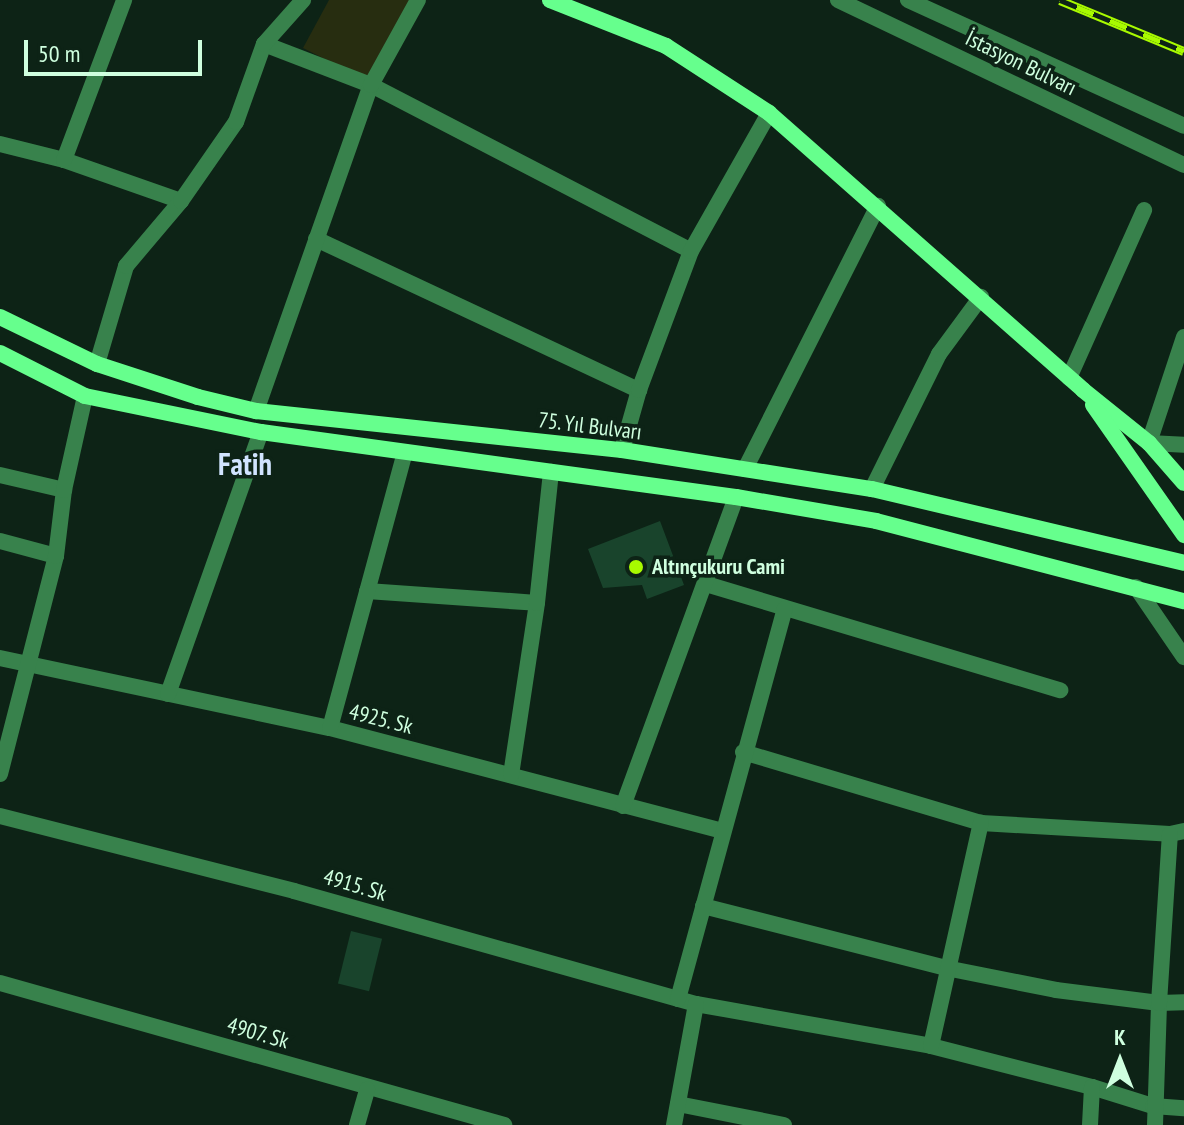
<!DOCTYPE html>
<html>
<head>
<meta charset="utf-8">
<style>
	body { margin:0 }
	#map { position:relative; width:1184px; height:1125px; overflow:hidden; background:#0d2316; font-family:"PT Sans Narrow",sans-serif }
	div>[style] { position:absolute }
	.green>* { inset:0; background:#272d10 }
	.building>* { inset:0; background:#19442c; transform-origin:0 0 }
	.minor>* { height:16px; margin:-8px; padding:0 8px; transform-origin:8px; border-radius:8px; background:#38824c }
	.tertiary>* { height:16px; margin:-8px; padding:0 8px; transform-origin:8px; border-radius:8px; background:#38824c }
	.secondary>* { height:16px; margin:-8px; padding:0 8px; transform-origin:8px; border-radius:8px; background:#66ff8d }
	.rail>* { height:9px; margin-top:-4.5px; transform-origin:0; background:repeating-linear-gradient(90deg,#0d2316 0 18px,#a8fa00 0 36px); box-sizing:border-box; border-block:2px solid #a8fa00 }
	.dots>* { width:22px; height:22px; translate:-50% -50%; box-sizing:border-box; border:4px solid #0d2316; border-radius:50% }
	span { translate:-50% -50%; white-space:nowrap; text-align:center; line-height:1.15; -webkit-text-stroke:7px #0d2316; paint-order:stroke }
	.street-label { font-size:22px; color:#cfffdf }
	.poi-label { font-size:22px; color:#cfffdf; font-weight:700 }
	.left { translate:0 -50%; text-align:left }
	.district-label { font-size:30px; color:#d1e4ff; font-weight:700 }
	.north { position:absolute; left:1080px; top:1021px; width:80px; height:80px; -webkit-text-stroke:6px #0d2316; paint-order:stroke; rotate:0deg; font-size:22px; font-weight:700; line-height:32px; text-align:center; color:#cfffdf }
	.north::after { content:''; display:block; margin:auto; width:28px; height:36px; background:#cfffdf; clip-path:polygon(50% 0,100% 100%,50% 72%,0 100%) }
	.scale { position:absolute; left:24px; top:40px; width:178px; height:36px; box-sizing:border-box; border:4px solid #cfffdf; border-top:0; padding-left:10px; font-size:24px; line-height:28px; white-space:nowrap; color:#cfffdf; -webkit-text-stroke:6px #0d2316; paint-order:stroke }
</style>
</head>
<body>
<div id="map">
	<div class="green">
		<i style="clip-path:polygon(329px 0,413px 0,370px 82px,303px 48px)"></i>
	</div>
	<div class="building">
		<i style="clip-path:polygon(660px 521px,684px 585px,647px 599px,642px 585px,603px 588px,588px 549px)"></i>
		<i style="left:351px;top:931px;width:32px;height:54px;rotate:14deg"></i>
	</div>
	<div class="minor">
		<i style="left:264px;top:44px;width:115px;rotate:21deg"></i>
		<i style="left:371px;top:85px;width:360px;rotate:27.4deg"></i>
		<i style="left:0;top:144px;width:66px;rotate:14deg"></i>
		<i style="left:64px;top:160px;width:124px;rotate:19.3deg"></i>
		<i style="left:64px;top:160px;width:171px;rotate:-69.4deg"></i>
		<i style="left:316px;top:239px;width:357px;rotate:25.1deg"></i>
		<i style="left:1184px;top:337px;width:112px;rotate:108.3deg"></i>
		<i style="left:1149px;top:443px;width:35px;rotate:3deg"></i>
		<i style="left:97px;top:364px;width:102px;rotate:-73.5deg"></i>
		<i style="left:126px;top:266px;width:85px;rotate:-49.8deg"></i>
		<i style="left:181px;top:201px;width:96px;rotate:-55.2deg"></i>
		<i style="left:236px;top:122px;width:83px;rotate:-70.3deg"></i>
		<i style="left:264px;top:44px;width:59px;rotate:-48.4deg"></i>
		<i style="left:1069px;top:378px;width:184px;rotate:-65.9deg"></i>
		<i style="left:256px;top:411px;width:346px;rotate:-70.6deg"></i>
		<i style="left:371px;top:85px;width:97px;rotate:-61.1deg"></i>
		<i style="left:622px;top:450px;width:62px;rotate:-74.2deg"></i>
		<i style="left:639px;top:390px;width:148px;rotate:-69.5deg"></i>
		<i style="left:691px;top:251px;width:159px;rotate:-60.5deg"></i>
		<i style="left:745px;top:469px;width:295px;rotate:-63.2deg"></i>
		<i style="left:0;top:475px;width:66px;rotate:13.2deg"></i>
		<i style="left:872px;top:489px;width:151px;rotate:-63.6deg"></i>
		<i style="left:939px;top:354px;width:71px;rotate:-53.6deg"></i>
		<i style="left:0;top:541px;width:58px;rotate:15deg"></i>
		<i style="left:706px;top:584px;width:370px;rotate:16.7deg"></i>
		<i style="left:367px;top:591px;width:170px;rotate:4deg"></i>
		<i style="left:0;top:658px;width:337px;rotate:12deg"></i>
		<i style="left:330px;top:728px;width:406px;rotate:14.7deg"></i>
		<i style="left:168px;top:694px;width:278px;rotate:-70.5deg"></i>
		<i style="left:330px;top:728px;width:286px;rotate:-74.8deg"></i>
		<i style="left:743px;top:752px;width:248px;rotate:16.6deg"></i>
		<i style="left:981px;top:823px;width:189px;rotate:3.3deg"></i>
		<i style="left:1170px;top:834px;width:14px;rotate:-12deg"></i>
		<i style="left:511px;top:775px;width:174px;rotate:-81.4deg"></i>
		<i style="left:537px;top:603px;width:132px;rotate:-83.9deg"></i>
		<i style="left:623px;top:806px;width:329px;rotate:-69.9deg"></i>
		<i style="left:0;top:816px;width:303px;rotate:14.3deg"></i>
		<i style="left:294px;top:891px;width:418px;rotate:15.7deg"></i>
		<i style="left:696px;top:1004px;width:239px;rotate:10.1deg"></i>
		<i style="left:931px;top:1046px;width:166px;rotate:14.3deg"></i>
		<i style="left:1092px;top:1087px;width:64px;rotate:17.3deg"></i>
		<i style="left:1153px;top:1106px;width:31px;rotate:4deg"></i>
		<i style="left:703px;top:906px;width:256px;rotate:14.3deg"></i>
		<i style="left:951px;top:969px;width:107px;rotate:11.3deg"></i>
		<i style="left:1056px;top:990px;width:104px;rotate:7.2deg"></i>
		<i style="left:1159px;top:1003px;width:25px;rotate:-2deg"></i>
		<i style="left:0;top:983px;width:524px;rotate:15.73deg"></i>
		<i style="left:678px;top:999px;width:404px;rotate:-74.7deg"></i>
		<i style="left:931px;top:1046px;width:229px;rotate:-77.4deg"></i>
		<i style="left:678px;top:1104px;width:108px;rotate:11.2deg"></i>
		<i style="left:357px;top:1125px;width:37px;rotate:-74deg"></i>
		<i style="left:674px;top:1125px;width:123px;rotate:-79.7deg"></i>
		<i style="left:1090px;top:1125px;width:38px;rotate:-87deg"></i>
		<i style="left:1155px;top:1125px;width:122px;rotate:-88.1deg"></i>
		<i style="left:1159px;top:1003px;width:169px;rotate:-86.3deg"></i>
	</div>
	<div class="tertiary">
		<i style="left:838px;top:0;width:383px;rotate:25.5deg"></i>
		<i style="left:908px;top:0;width:303px;rotate:24.5deg"></i>
		<i style="left:1136px;top:587px;width:85px;rotate:55.6deg"></i>
		<i style="left:0;top:774px;width:225px;rotate:-75.6deg"></i>
		<i style="left:56px;top:556px;width:66px;rotate:-83.1deg"></i>
		<i style="left:64px;top:490px;width:96px;rotate:-77.4deg"></i>
	</div>
	<div class="secondary">
		<i style="left:550px;top:0;width:125px;rotate:21.6deg"></i>
		<i style="left:666px;top:46px;width:123px;rotate:33deg"></i>
		<i style="left:769px;top:113px;width:419px;rotate:41.4deg"></i>
		<i style="left:1083px;top:390px;width:85px;rotate:38.8deg"></i>
		<i style="left:1149px;top:443px;width:53px;rotate:48.8deg"></i>
		<i style="left:0;top:317px;width:108px;rotate:25.9deg"></i>
		<i style="left:97px;top:364px;width:106px;rotate:18.1deg"></i>
		<i style="left:198px;top:397px;width:60px;rotate:13.6deg"></i>
		<i style="left:256px;top:411px;width:368px;rotate:6.1deg"></i>
		<i style="left:622px;top:450px;width:253px;rotate:8.9deg"></i>
		<i style="left:872px;top:489px;width:321px;rotate:13.3deg"></i>
		<i style="left:0;top:353px;width:95px;rotate:26.8deg"></i>
		<i style="left:85px;top:396px;width:180px;rotate:11.6deg"></i>
		<i style="left:261px;top:432px;width:479px;rotate:7.8deg"></i>
		<i style="left:736px;top:497px;width:142px;rotate:9.7deg"></i>
		<i style="left:876px;top:521px;width:318px;rotate:14.6deg"></i>
		<i style="left:1093px;top:405px;width:159px;rotate:55deg"></i>
	</div>
	<div class="rail">
		<i style="left:1060px;top:0;width:134px;rotate:22.4deg"></i>
	</div>
	<div class="dots">
		<i style="left:636px;top:567px;background:#a8fa00"></i>
	</div>
	<div class="street-label">
		<span style="left:1021px;top:63px;rotate:26deg">İstasyon Bulvarı</span>
		<span style="left:590px;top:426px;rotate:7deg">75. Yıl Bulvarı</span>
		<span style="left:381px;top:719px;rotate:14deg">4925. Sk</span>
		<span style="left:355px;top:885px;rotate:16deg">4915. Sk</span>
		<span style="left:258px;top:1033px;rotate:16deg">4907. Sk</span>
	</div>
	<div class="poi-label">
		<span class="left" style="left:652px;top:567px">Altınçukuru Cami</span>
	</div>
	<div class="district-label">
		<span style="left:245px;top:464px">Fatih</span>
	</div>
	<div class="north">K</div>
	<div class="scale">50 m</div>
</div>
</body>
</html>
